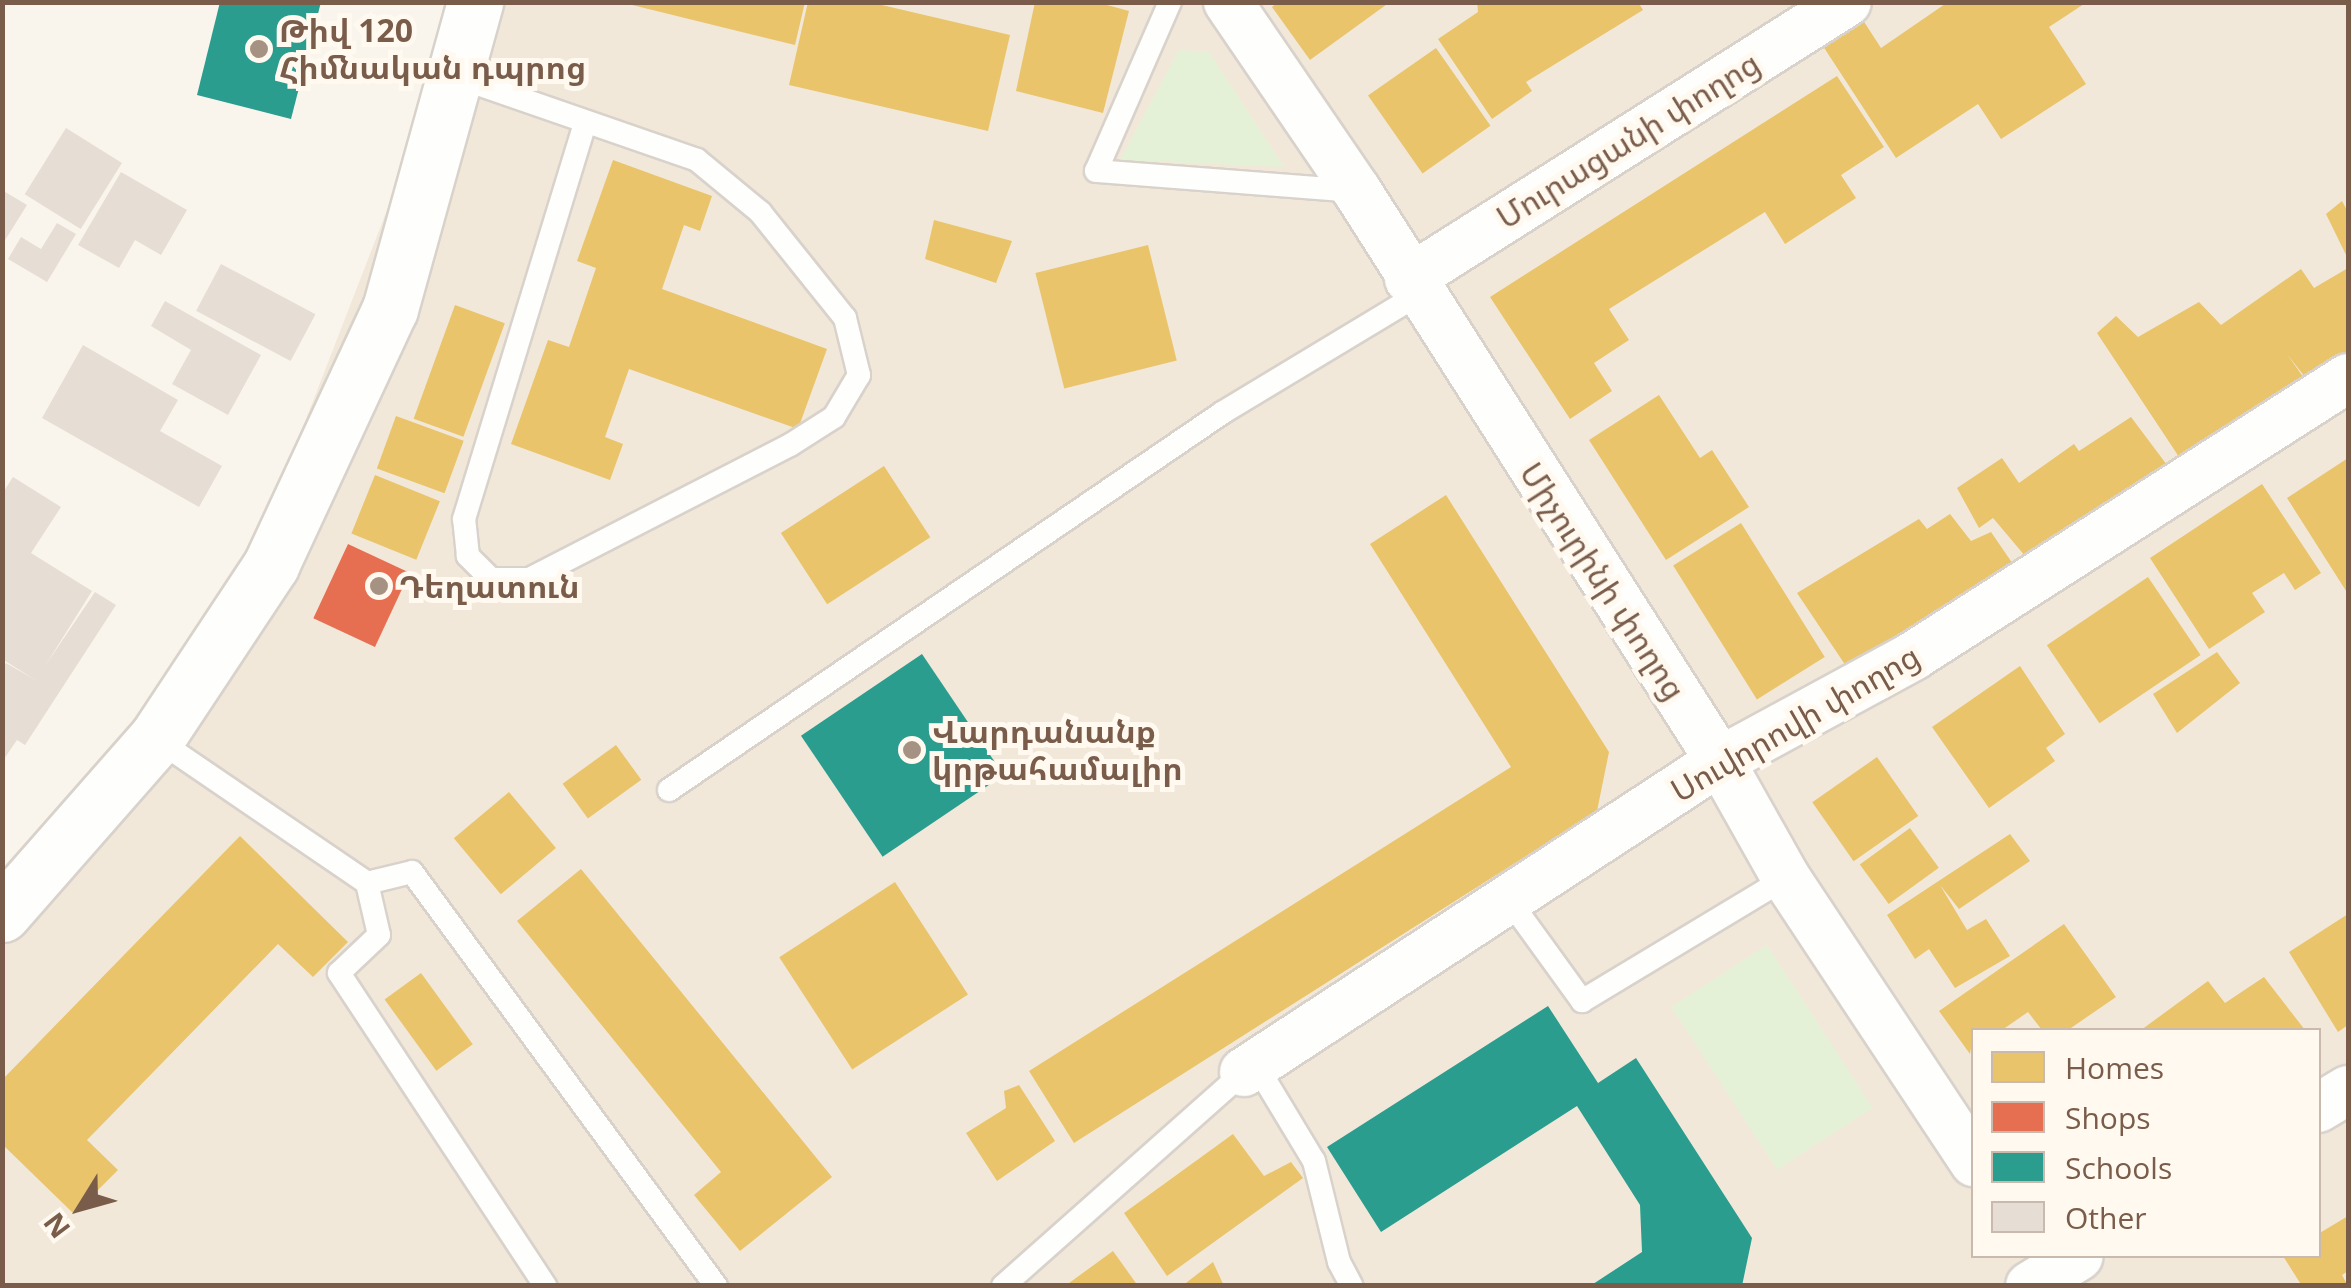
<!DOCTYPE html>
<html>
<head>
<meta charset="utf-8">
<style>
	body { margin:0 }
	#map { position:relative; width:2351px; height:1288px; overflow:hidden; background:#f9f5ed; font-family:"Open Sans","Noto Sans Armenian",sans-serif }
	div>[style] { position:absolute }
	.residential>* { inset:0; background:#f2e8da }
	.green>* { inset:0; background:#e5f1d7; transform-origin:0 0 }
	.homes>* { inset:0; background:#e9c46a; transform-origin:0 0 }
	.shops>* { inset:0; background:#e76f51; transform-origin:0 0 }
	.schools>* { inset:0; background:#2a9d8f; transform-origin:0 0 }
	.building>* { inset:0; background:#e6ddd4; transform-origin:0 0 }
	.roads { filter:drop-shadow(2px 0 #d8d2cb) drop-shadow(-2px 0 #d8d2cb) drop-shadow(0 2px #d8d2cb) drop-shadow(0 -2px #d8d2cb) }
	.lane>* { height:22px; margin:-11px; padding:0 11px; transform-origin:11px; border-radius:11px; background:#fefefc }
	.street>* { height:48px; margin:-24px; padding:0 24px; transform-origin:24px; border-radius:24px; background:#fefefc }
	.secondary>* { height:55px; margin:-27.5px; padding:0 27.5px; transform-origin:27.5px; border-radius:27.5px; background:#fefefc }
	.dots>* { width:28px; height:28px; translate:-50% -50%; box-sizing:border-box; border:5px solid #fff9f0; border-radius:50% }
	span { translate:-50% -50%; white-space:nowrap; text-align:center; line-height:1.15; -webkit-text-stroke:10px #fff9f0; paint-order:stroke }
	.poi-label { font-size:32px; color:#7a5c4a; font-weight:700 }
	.left { translate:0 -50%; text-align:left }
	.street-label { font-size:32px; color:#7a5c4a }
	.frame { position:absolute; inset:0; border:5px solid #7a5c4a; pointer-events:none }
	.legend { position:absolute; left:1971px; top:1028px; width:350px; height:230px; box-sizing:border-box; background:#fff9f0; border:2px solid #cabaae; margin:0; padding:12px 18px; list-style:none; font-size:30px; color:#7a5c4a }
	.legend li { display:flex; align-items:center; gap:20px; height:50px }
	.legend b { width:50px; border:2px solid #cabaae }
	.north { position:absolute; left:30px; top:1158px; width:100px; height:100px; -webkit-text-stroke:8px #fff9f0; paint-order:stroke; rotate:233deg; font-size:28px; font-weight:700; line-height:40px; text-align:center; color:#7a5c4a }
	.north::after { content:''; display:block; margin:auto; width:35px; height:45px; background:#7a5c4a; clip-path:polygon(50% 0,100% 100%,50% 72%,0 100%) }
</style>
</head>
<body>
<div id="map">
	<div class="residential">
		<i style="clip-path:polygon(evenodd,446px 3px,2348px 3px,2348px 1285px,3px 1285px,2px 913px,227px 623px,418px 130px,446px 3px,1974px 1030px,2318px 1030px,2318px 1256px,1974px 1256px,1974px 1030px)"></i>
	</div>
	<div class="green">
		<i style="clip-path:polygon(1179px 50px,1209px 52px,1284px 167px,1120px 160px)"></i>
		<i style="left:1767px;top:945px;width:194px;height:114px;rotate:57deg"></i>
	</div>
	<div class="homes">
		<i style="clip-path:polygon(620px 2px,805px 2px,795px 45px)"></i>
		<i style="clip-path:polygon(808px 2px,869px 2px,1010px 35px,988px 131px,789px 85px)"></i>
		<i style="clip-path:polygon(1035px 2px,1096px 2px,1129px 11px,1103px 113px,1016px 91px)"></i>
		<i style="clip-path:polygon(1278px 2px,1390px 2px,1310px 60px,1272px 7px)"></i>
		<i style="clip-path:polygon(1477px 2px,1638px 2px,1643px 10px,1526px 82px,1532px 91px,1492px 119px,1438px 39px,1478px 12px)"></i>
		<i style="clip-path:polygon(1948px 2px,2087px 2px,2049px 27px,2086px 84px,2001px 139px,1978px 104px,1896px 158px,1819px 40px,1859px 14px,1881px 48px)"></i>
		<i style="left:1436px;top:48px;width:95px;height:83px;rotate:55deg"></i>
		<i style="clip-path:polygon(1837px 76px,1884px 147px,1841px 175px,1856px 198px,1785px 244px,1765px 212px,1609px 309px,1629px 340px,1594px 363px,1612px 391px,1570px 419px,1490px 297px)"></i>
		<i style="clip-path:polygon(613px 160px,712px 196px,700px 231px,684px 225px,662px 289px,827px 349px,798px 429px,629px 369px,605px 437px,623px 444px,610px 480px,511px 444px,548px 340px,569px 347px,596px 268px,577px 261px)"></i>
		<i style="clip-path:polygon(2342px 201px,2348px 212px,2348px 259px,2326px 214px)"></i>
		<i style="clip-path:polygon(934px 220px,1012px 241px,996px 283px,925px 259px)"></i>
		<i style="left:1148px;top:245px;width:119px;height:116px;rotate:76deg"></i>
		<i style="clip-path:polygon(2348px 268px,2348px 357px,2312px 386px,2287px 354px,2306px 381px,2187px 469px,2097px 333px,2116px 316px,2138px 337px,2199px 302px,2221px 325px,2301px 269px,2314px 288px)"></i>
		<i style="left:455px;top:305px;width:53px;height:121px;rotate:20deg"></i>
		<i style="clip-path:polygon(1659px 395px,1700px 458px,1712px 450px,1749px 507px,1666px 560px,1589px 440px)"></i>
		<i style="left:396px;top:416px;width:72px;height:56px;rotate:20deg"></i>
		<i style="clip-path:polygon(2131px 417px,2170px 469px,2031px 563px,1993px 518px,1979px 528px,1957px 488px,2002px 458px,2019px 483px,2074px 444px,2079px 451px)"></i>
		<i style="clip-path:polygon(2348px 458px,2348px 594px,2287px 498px)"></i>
		<i style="left:884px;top:466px;width:85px;height:123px;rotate:57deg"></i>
		<i style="left:375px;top:475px;width:70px;height:63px;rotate:22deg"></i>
		<i style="clip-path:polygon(2262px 484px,2321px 573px,2295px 590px,2284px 573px,2252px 593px,2265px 612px,2209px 649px,2150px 558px)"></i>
		<i style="clip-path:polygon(1446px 495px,1609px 752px,1597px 811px,1074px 1143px,1029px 1071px,1511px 767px,1370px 544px)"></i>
		<i style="clip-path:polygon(1950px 514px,1971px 541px,1991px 532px,2015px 567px,1852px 675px,1797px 593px,1919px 519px,1927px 529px)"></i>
		<i style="left:1741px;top:523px;width:158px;height:80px;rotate:58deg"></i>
		<i style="left:2148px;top:577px;width:94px;height:122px;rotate:56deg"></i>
		<i style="clip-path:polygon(2217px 652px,2240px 683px,2177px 733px,2153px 694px)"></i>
		<i style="clip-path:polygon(2020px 666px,2065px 734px,2046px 748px,2055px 761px,1989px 808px,1932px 727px)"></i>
		<i style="left:616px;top:745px;width:43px;height:66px;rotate:54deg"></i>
		<i style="left:1877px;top:757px;width:72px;height:79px;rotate:55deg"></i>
		<i style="left:509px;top:792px;width:73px;height:72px;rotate:50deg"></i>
		<i style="left:1910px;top:828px;width:49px;height:62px;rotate:54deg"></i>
		<i style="clip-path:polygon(2010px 834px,2030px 861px,1959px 909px,1940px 885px,1967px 930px,1986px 919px,2010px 956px,1955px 988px,1929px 949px,1915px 959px,1887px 915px)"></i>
		<i style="clip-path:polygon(240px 836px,348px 942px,313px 977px,278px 944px,87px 1140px,118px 1170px,74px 1214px,2px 1144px,2px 1080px)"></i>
		<i style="clip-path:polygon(581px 869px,832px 1177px,740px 1251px,694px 1195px,721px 1172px,517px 921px)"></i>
		<i style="left:895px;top:882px;width:134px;height:138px;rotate:57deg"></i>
		<i style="clip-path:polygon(2348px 914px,2348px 1025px,2338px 1032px,2289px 952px)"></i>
		<i style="clip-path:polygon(2064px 924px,2116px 997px,2068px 1030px,2042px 1030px,2028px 1012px,2002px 1030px,1974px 1030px,1970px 1054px,1939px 1011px)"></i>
		<i style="left:421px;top:973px;width:88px;height:45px;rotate:54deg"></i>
		<i style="clip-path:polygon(2264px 977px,2305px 1030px,2141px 1030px,2208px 981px,2225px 1003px)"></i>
		<i style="clip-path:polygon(1019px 1085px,1055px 1141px,997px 1181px,966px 1133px,1006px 1108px,1004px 1091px)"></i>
		<i style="clip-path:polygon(1233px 1134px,1264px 1176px,1291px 1162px,1303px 1178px,1167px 1276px,1124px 1213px)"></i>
		<i style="clip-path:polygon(2348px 1216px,2348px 1271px,2342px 1275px,2348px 1286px,2302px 1286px,2283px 1256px,2318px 1256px,2318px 1234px)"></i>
		<i style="clip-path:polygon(1113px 1251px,1138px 1286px,1065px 1286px)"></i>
		<i style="clip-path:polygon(1213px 1262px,1224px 1286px,1182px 1286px)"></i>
	</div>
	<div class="shops">
		<i style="left:348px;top:544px;width:68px;height:82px;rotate:25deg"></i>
	</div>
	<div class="schools">
		<i style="clip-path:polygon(220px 2px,321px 2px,291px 119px,197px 95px)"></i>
		<i style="left:922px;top:654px;width:146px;height:146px;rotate:56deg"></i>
		<i style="clip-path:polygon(1548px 1006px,1598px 1083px,1636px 1058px,1752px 1238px,1742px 1286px,1590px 1286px,1642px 1252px,1640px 1205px,1577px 1106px,1381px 1232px,1327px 1147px)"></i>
	</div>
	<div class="building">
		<i style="left:66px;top:128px;width:66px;height:78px;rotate:32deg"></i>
		<i style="clip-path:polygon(121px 172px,187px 210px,161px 255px,135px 240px,119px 268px,78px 245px)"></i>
		<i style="clip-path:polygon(2px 190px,27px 205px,2px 245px)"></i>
		<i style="clip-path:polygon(57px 223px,76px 234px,47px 282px,8px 259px,21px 237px,41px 249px)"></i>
		<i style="left:221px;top:264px;width:107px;height:53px;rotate:28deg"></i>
		<i style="clip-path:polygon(165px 301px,261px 355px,228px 415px,172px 384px,191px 350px,151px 326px)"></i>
		<i style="clip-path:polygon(83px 345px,178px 400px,160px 431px,222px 466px,199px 507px,42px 418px)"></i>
		<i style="clip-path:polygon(13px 477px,61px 507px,31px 553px,92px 591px,45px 666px,95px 592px,116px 605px,25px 745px,17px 740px,2px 762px,2px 669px,6px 663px,37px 681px,2px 659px,2px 494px)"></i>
	</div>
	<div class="roads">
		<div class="lane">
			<i style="left:1170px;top:2px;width:184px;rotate:113.6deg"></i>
			<i style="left:1096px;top:171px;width:259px;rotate:4.4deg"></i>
			<i style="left:455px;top:78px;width:21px;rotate:14deg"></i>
			<i style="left:475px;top:83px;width:235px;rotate:19.1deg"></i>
			<i style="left:697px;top:160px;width:82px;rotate:39.5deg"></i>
			<i style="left:760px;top:212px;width:136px;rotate:51.3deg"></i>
			<i style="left:845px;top:318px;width:59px;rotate:76.2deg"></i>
			<i style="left:859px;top:375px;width:49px;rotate:120.8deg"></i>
			<i style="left:834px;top:417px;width:52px;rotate:147.5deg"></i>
			<i style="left:790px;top:445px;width:293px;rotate:152.8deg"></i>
			<i style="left:529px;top:579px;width:38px;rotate:180deg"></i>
			<i style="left:491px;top:579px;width:33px;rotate:-135deg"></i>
			<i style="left:468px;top:556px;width:37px;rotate:-96deg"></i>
			<i style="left:464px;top:519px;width:415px;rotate:-73deg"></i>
			<i style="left:156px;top:739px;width:255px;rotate:34.3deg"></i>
			<i style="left:367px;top:883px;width:46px;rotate:-13.7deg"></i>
			<i style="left:412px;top:872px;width:514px;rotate:53.71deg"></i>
			<i style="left:669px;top:790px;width:669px;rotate:-34.28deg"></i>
			<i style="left:1222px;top:413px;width:230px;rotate:-31.1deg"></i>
			<i style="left:367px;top:883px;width:53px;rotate:77deg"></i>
			<i style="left:379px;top:935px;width:55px;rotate:136.5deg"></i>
			<i style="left:339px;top:973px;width:375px;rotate:56.6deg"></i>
			<i style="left:1509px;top:900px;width:125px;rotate:54.1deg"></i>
			<i style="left:1582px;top:1001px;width:238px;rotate:-31.1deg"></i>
			<i style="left:1256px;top:1065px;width:112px;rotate:58.9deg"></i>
			<i style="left:1314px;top:1161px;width:104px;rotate:76.1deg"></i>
			<i style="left:1339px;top:1262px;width:27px;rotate:62deg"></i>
			<i style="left:1003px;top:1286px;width:322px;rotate:-41.6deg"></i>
		</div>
		<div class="street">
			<i style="left:1228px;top:2px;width:229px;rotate:55.7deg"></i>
			<i style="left:1357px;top:191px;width:676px;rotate:57.51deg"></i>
			<i style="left:1720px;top:761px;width:134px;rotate:60.6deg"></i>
			<i style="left:1786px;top:878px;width:341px;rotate:56.5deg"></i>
			<i style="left:1409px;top:279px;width:518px;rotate:-32.31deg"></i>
			<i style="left:1244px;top:1072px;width:569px;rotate:-33.16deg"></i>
			<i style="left:1720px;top:761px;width:220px;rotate:-28.5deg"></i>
			<i style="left:1913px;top:656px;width:516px;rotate:-32.58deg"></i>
			<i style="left:2318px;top:1108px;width:35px;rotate:-31deg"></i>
			<i style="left:2030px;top:1286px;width:57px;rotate:-31.5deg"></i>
		</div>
		<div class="secondary">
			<i style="left:2px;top:914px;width:233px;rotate:-48.7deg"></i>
			<i style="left:156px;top:739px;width:209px;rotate:-56.5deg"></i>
			<i style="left:271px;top:565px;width:282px;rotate:-65.1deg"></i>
			<i style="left:390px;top:309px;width:319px;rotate:-74.5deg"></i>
		</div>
	</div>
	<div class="dots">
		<i style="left:259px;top:49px;background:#a69283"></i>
		<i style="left:379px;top:586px;background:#a69283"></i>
		<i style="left:912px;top:750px;background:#a69283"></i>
	</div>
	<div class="poi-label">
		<span class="left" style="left:279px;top:49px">Թիվ 120<br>Հիմնական դպրոց</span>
		<span class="left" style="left:399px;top:586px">Դեղատուն</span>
		<span class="left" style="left:932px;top:750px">Վարդանանք<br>կրթահամալիր</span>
	</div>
	<div class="street-label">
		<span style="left:1628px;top:140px;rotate:-32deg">Մուրացանի փողոց</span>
		<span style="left:1603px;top:581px;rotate:57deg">Միչուրինի փողոց</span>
		<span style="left:1795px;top:723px;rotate:-30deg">Սուվորովի փողոց</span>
	</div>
	<div class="frame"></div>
	<ul class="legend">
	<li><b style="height:28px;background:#e9c46a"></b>Homes</li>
	<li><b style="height:28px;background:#e76f51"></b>Shops</li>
	<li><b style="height:28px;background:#2a9d8f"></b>Schools</li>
	<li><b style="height:28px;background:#e6ddd4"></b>Other</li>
	</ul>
	<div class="north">N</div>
</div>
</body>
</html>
